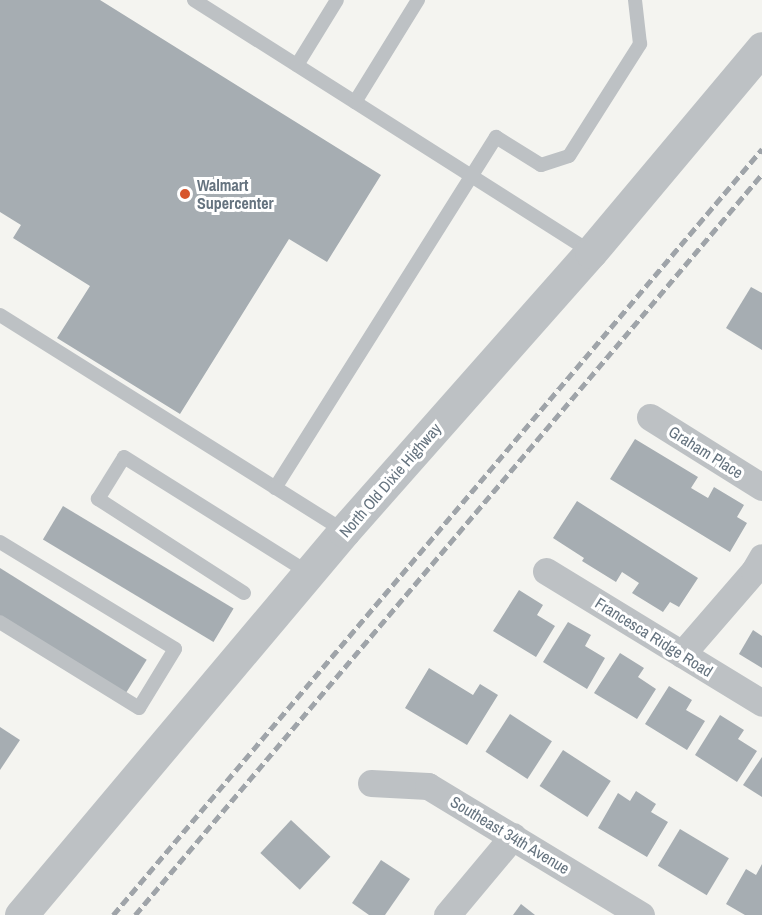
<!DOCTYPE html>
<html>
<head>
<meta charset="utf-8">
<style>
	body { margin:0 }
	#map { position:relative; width:762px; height:915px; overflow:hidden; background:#f4f4f0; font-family:"Archivo Narrow",sans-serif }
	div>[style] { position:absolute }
	.building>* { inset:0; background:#a6adb2; transform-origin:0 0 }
	.service>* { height:14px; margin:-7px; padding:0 7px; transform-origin:7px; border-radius:7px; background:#bdc1c4 }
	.minor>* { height:27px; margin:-13.5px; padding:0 13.5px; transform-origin:13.5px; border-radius:13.5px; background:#bdc1c4 }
	.tertiary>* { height:33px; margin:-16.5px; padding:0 16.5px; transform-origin:16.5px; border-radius:16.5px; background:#bdc1c4 }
	.rail>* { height:4.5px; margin-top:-2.25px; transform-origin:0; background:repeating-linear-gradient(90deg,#9fa4a9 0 9px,transparent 0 13.5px) }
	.dots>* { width:16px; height:16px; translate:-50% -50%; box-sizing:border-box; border:3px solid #fff; border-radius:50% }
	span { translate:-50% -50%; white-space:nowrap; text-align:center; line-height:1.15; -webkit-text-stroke:6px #fff; paint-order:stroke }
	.poi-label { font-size:16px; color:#65737f; font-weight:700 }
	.left { translate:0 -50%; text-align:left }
	.street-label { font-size:16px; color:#65737f }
</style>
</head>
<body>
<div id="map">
	<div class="building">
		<i style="clip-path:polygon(0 0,100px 0,381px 175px,327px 262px,289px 239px,180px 414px,57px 338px,90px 286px,13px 238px,21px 225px,0 212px)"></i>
		<i style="clip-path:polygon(751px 287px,762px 293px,762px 350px,726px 328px)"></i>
		<i style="clip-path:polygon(635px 439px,698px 477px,691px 488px,708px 498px,714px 487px,744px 505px,737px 517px,747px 523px,730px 552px,610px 479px)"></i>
		<i style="clip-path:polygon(577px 501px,698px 578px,679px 607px,670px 602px,663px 612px,632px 593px,639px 583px,622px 572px,616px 582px,582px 561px,584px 558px,553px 538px)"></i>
		<i style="left:63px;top:506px;width:199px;height:39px;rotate:31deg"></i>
		<i style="left:0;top:568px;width:173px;height:41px;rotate:32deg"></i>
		<i style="clip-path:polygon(519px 590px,543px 605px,537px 615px,555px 626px,536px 657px,493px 631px)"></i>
		<i style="clip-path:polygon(568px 622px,591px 635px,585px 646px,605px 658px,587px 689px,543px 662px)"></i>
		<i style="clip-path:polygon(753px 630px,762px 636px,762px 668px,739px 654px)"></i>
		<i style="clip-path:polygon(620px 653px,644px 668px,638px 677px,656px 689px,637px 719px,594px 693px)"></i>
		<i style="clip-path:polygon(429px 668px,473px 695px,480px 684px,498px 695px,467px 745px,405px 708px)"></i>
		<i style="clip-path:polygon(669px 686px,692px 700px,686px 710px,705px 721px,687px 750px,645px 724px)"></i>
		<i style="left:510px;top:714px;width:50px;height:45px;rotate:33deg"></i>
		<i style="clip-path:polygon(720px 715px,744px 730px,738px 739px,757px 751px,737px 782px,695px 755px)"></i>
		<i style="clip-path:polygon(0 727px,20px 740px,0 770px)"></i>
		<i style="left:563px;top:750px;width:57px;height:43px;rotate:33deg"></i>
		<i style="clip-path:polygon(762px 757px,762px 797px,743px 785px)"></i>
		<i style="clip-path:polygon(636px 791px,656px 804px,651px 812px,668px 822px,647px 857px,598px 828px,618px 793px,630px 801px)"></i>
		<i style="left:291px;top:820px;width:54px;height:45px;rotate:43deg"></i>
		<i style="left:680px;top:829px;width:57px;height:43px;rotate:31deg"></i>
		<i style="clip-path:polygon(381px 860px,410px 879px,385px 915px,369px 915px,352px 903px)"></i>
		<i style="clip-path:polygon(762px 864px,762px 915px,745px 915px,726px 904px,746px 869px,756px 875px)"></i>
		<i style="clip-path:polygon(521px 904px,535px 915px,513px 915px)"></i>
	</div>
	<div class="service">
		<i style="left:194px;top:0;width:470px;rotate:32.4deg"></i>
		<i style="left:297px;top:65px;width:76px;rotate:-58.4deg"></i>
		<i style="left:355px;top:102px;width:120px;rotate:-58.3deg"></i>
		<i style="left:0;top:315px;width:406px;rotate:32.1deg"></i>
		<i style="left:275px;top:488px;width:415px;rotate:-57.8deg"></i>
		<i style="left:496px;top:137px;width:53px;rotate:31.9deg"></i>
		<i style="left:541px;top:165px;width:29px;rotate:-18deg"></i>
		<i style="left:569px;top:156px;width:133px;rotate:-57.6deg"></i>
		<i style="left:640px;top:44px;width:44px;rotate:-96.5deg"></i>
		<i style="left:0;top:542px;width:205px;rotate:31.4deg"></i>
		<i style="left:175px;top:649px;width:69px;rotate:121.4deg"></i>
		<i style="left:139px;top:708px;width:163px;rotate:-148.3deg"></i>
		<i style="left:244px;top:593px;width:174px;rotate:-147.2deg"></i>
		<i style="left:98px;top:499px;width:49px;rotate:-58.2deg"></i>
		<i style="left:124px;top:457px;width:218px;rotate:32.1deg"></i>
	</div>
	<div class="minor">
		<i style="left:650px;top:417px;width:132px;rotate:32deg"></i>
		<i style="left:546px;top:571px;width:253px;rotate:31.4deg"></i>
		<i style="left:682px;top:654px;width:110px;rotate:-49.1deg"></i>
		<i style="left:754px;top:571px;width:16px;rotate:-60deg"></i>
		<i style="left:371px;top:783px;width:57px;rotate:3deg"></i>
		<i style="left:428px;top:786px;width:249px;rotate:31.2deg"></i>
		<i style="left:447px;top:915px;width:103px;rotate:-50.1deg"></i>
	</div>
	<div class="tertiary">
		<i style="left:21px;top:915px;width:502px;rotate:-49.93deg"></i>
		<i style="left:344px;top:531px;width:373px;rotate:-48.5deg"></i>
		<i style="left:591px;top:252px;width:266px;rotate:-50deg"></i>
	</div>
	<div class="rail">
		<i style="left:113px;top:915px;width:1004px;rotate:-49.73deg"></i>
		<i style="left:135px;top:915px;width:971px;rotate:-49.76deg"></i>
	</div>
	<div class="dots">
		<i style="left:185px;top:194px;background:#d7562d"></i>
	</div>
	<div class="poi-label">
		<span class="left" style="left:197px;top:194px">Walmart<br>Supercenter</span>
	</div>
	<div class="street-label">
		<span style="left:706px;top:452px;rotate:32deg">Graham Place</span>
		<span style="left:390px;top:480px;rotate:-49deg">North Old Dixie Highway</span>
		<span style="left:654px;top:637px;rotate:32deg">Francesca Ridge Road</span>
		<span style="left:510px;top:835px;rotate:31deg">Southeast 34th Avenue</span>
	</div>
</div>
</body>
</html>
